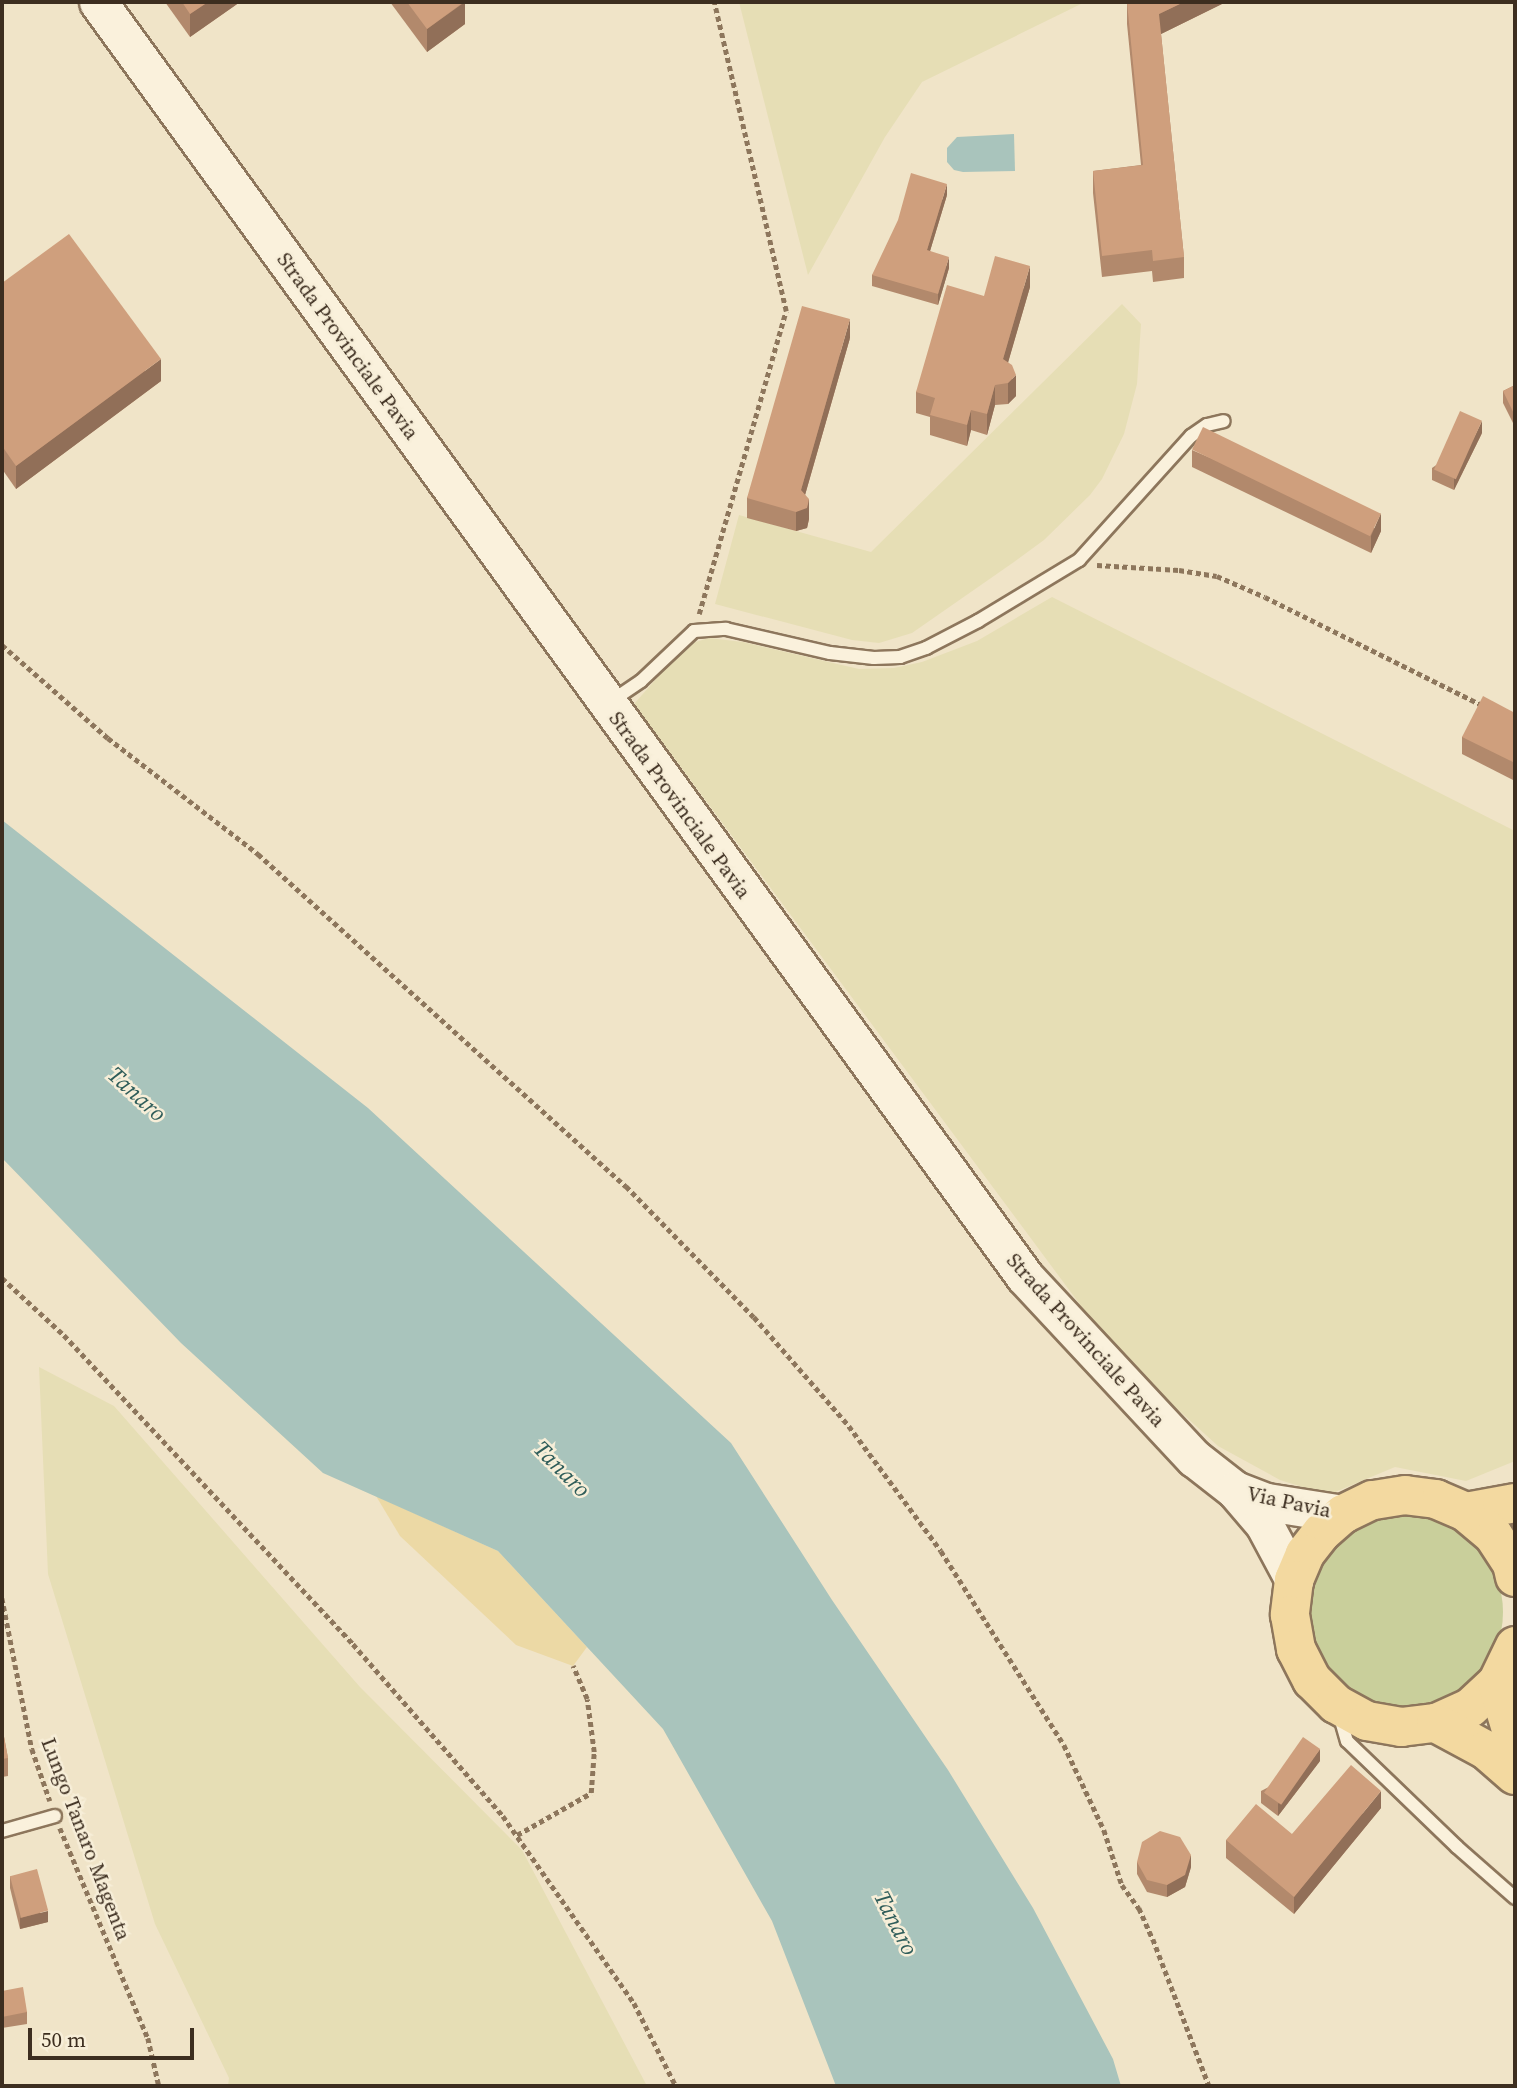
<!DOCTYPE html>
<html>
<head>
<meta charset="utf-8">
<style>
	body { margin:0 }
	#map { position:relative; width:1517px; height:2088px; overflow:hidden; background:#f0e4c8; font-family:"Source Serif 4",serif }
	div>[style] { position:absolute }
	.farmland>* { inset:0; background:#e6deb5 }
	.green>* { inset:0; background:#c9cf9b }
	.round { border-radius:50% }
	.sand>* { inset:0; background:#ecd9a5 }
	.water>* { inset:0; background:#a9c4bc }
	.path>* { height:4.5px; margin-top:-2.25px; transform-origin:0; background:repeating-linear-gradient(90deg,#8d765c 0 5px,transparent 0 8.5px) }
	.roads { filter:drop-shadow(2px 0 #8d765c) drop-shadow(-2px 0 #8d765c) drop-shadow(0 2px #8d765c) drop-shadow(0 -2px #8d765c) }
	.service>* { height:12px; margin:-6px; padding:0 6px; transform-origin:6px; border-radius:6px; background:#faf1dc }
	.secondary>* { height:37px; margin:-18.5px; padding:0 18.5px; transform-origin:18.5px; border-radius:18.5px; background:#faf1dc }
	.primary>* { height:38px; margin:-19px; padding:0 19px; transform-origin:19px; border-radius:19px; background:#f3d9a0 }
	.wall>* { inset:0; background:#b2896c }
	.shaded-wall>* { inset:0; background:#916f58 }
	.building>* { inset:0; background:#cf9f7d; transform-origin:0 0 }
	span { translate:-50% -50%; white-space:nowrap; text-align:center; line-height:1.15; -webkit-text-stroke:5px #f7eed8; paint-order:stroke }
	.street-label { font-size:21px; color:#3d2e20 }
	.water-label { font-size:23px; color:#2f5d5a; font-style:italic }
	.frame { position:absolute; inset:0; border:4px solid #3d2e20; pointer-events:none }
	.scale { position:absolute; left:28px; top:2028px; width:166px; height:32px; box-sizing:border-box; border:4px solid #3d2e20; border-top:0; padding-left:9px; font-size:21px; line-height:24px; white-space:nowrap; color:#3d2e20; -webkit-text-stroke:5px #f7eed8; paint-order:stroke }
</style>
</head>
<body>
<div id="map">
	<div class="farmland">
		<i style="clip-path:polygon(739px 2px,1085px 2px,922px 82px,885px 137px,808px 275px)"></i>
		<i style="clip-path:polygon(1122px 304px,1141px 324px,1137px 384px,1124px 434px,1102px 479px,1090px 495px,1044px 540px,1014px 562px,912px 633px,879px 643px,852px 640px,715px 604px,739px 515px,871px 552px)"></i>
		<i style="clip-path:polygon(1052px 597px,1515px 831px,1515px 1461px,1466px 1481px,1395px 1467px,1328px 1495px,1280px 1480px,1218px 1446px,1116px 1353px,634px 704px,680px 652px,692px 643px,709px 638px,743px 642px,859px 669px,894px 668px,922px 662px,977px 641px)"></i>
		<i style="clip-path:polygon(39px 1367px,114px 1406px,360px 1687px,522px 1850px,647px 2086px,228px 2086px,229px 2078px,155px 1924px,48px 1574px)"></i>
	</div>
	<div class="green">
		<i class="round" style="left:1307px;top:1514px;width:196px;height:196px"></i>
	</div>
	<div class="sand">
		<i style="clip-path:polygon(376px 1496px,498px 1551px,587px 1647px,573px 1666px,516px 1645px,400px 1536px)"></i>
	</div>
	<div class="water">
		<i style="clip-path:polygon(1014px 134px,1015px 171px,963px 172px,954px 170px,947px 162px,947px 148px,957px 137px)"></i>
		<i style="clip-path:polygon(2px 820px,368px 1108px,731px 1443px,832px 1600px,948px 1770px,1033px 1908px,1113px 2059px,1121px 2086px,836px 2086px,772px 1921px,663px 1729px,498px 1551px,323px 1473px,181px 1343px,2px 1158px)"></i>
	</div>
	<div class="path">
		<i style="left:1097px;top:565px;width:82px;rotate:3.5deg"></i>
		<i style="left:1179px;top:570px;width:38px;rotate:9deg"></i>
		<i style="left:1217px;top:576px;width:52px;rotate:23.6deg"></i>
		<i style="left:1265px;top:597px;width:245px;rotate:26.5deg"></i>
		<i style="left:699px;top:614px;width:315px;rotate:-74deg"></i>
		<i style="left:786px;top:311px;width:317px;rotate:-103.1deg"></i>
		<i style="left:2px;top:645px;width:141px;rotate:41.3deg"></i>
		<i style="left:108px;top:738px;width:190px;rotate:37.7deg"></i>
		<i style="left:258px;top:854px;width:496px;rotate:42.1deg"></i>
		<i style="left:626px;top:1186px;width:183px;rotate:45.7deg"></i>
		<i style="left:754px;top:1317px;width:145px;rotate:48.9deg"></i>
		<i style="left:849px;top:1426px;width:155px;rotate:53.6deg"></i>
		<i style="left:941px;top:1551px;width:230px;rotate:57.6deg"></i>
		<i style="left:1064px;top:1745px;width:94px;rotate:64.8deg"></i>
		<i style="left:1104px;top:1830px;width:58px;rotate:71.9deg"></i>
		<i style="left:1122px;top:1885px;width:29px;rotate:54deg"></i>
		<i style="left:1139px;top:1908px;width:34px;rotate:66deg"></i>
		<i style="left:1153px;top:1939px;width:157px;rotate:69.1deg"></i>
		<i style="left:2px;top:1278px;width:84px;rotate:42.6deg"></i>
		<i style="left:64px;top:1335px;width:423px;rotate:46.9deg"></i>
		<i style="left:353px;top:1644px;width:228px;rotate:48.9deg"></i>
		<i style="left:503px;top:1816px;width:228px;rotate:55deg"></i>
		<i style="left:634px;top:2003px;width:93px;rotate:63.2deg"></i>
		<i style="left:2px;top:1598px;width:154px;rotate:78.8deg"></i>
		<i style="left:32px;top:1749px;width:55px;rotate:70.9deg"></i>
		<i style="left:60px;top:1828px;width:228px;rotate:67.3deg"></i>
		<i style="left:148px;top:2038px;width:49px;rotate:77.1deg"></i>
		<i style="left:517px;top:1835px;width:85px;rotate:-29.6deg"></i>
		<i style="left:591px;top:1793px;width:41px;rotate:-85.8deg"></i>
		<i style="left:594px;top:1752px;width:53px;rotate:-97.5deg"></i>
		<i style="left:587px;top:1699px;width:36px;rotate:-113deg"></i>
	</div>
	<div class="roads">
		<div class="service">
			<i style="left:610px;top:702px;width:37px;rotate:-34deg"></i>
			<i style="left:641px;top:681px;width:73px;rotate:-43.3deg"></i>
			<i style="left:694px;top:631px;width:32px;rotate:-4deg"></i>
			<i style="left:726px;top:629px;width:107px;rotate:13deg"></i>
			<i style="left:830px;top:653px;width:44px;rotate:6.5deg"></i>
			<i style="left:874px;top:658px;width:26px;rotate:-2deg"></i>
			<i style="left:900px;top:657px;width:28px;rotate:-19deg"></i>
			<i style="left:926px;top:648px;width:59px;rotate:-27.4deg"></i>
			<i style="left:978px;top:621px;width:118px;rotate:-31.1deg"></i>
			<i style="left:1079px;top:560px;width:167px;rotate:-47.9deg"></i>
			<i style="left:1191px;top:436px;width:19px;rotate:-35deg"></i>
			<i style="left:1207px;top:425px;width:17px;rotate:-13deg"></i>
			<i style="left:1340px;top:1717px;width:25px;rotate:74deg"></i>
			<i style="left:1347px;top:1741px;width:153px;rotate:43.9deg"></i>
			<i style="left:1457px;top:1847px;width:77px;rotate:41.3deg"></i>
			<i style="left:2px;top:1831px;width:55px;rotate:-15.8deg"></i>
		</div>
		<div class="secondary">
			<i style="left:98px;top:2px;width:1576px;rotate:53.98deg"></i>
			<i style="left:1025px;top:1277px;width:248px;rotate:47deg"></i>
			<i style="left:1194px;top:1458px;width:52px;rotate:38deg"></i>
			<i style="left:1235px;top:1490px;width:45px;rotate:49.5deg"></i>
			<i style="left:1264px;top:1524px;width:64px;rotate:61.8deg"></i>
			<i style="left:1235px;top:1490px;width:34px;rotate:21deg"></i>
			<i style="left:1267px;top:1502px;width:77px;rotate:9deg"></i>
		</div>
		<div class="primary">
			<i style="left:1466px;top:1512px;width:50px;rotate:-10.4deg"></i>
			<i style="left:1515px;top:1577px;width:13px;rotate:-103deg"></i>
			<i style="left:1512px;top:1564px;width:35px;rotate:-123deg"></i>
			<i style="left:1493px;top:1535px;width:35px;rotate:-140deg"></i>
			<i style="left:1466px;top:1512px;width:33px;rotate:-157deg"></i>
			<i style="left:1436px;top:1499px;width:31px;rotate:-173deg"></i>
			<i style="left:1405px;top:1495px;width:33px;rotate:171deg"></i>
			<i style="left:1372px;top:1500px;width:32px;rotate:154deg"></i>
			<i style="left:1343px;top:1514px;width:28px;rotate:139deg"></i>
			<i style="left:1322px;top:1532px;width:28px;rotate:128deg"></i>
			<i style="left:1305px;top:1554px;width:28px;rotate:113deg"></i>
			<i style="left:1294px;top:1580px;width:35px;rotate:97deg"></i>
			<i style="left:1290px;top:1615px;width:35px;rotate:80deg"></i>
			<i style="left:1296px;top:1649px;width:35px;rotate:63deg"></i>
			<i style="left:1312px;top:1680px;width:34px;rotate:45deg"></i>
			<i style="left:1336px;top:1704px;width:35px;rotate:29deg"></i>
			<i style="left:1367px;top:1721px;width:35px;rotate:10deg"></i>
			<i style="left:1401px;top:1727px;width:35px;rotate:-7deg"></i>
			<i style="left:1436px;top:1723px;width:37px;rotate:-24deg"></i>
			<i style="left:1470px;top:1708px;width:37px;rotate:-43deg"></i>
			<i style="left:1497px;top:1683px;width:41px;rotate:-64.1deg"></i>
			<i style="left:1497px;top:1683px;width:63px;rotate:73.3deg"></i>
			<i style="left:1436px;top:1723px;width:57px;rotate:28.4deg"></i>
			<i style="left:1486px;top:1750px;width:38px;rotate:41deg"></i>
		</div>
	</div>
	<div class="wall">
		<i style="clip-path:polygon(165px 2px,240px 2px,190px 37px)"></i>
		<i style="clip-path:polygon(390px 2px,465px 2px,465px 24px,427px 52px)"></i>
		<i style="clip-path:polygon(1127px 2px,1226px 2px,1161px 34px,1184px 257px,1184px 278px,1153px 282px,1152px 271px,1102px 277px,1093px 193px,1093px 171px,1141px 165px,1127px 24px)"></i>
		<i style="clip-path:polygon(947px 195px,930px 251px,949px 268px,938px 305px,872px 286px,872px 275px)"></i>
		<i style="clip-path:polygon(2px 283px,161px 381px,16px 489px,2px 469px)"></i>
		<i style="clip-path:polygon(1030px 287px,1008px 362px,1016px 396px,1008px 404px,995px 405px,987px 435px,971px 430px,967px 446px,930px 435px,930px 417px,916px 413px,916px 392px,984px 296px)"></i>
		<i style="clip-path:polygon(850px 338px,805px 495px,809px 519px,807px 528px,796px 531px,747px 518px,747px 498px)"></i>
		<i style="clip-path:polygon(1515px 385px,1515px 427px,1503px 403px,1503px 391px)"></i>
		<i style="clip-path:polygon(1482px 433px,1454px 490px,1432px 480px,1432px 468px)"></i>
		<i style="clip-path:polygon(1192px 450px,1381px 531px,1371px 553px,1192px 467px)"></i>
		<i style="clip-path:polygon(1515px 713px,1515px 781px,1462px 754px,1462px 737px)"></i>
		<i style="clip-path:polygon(2px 1726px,8px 1758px,8px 1776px,2px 1777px)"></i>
		<i style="clip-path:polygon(1320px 1761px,1278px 1816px,1261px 1803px,1261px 1791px)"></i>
		<i style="clip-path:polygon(1381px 1808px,1294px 1914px,1226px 1858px,1226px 1840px,1292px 1834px)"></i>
		<i style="clip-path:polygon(1137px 1862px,1191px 1867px,1185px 1887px,1167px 1897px,1147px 1892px,1137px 1874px)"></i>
		<i style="clip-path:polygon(10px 1876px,48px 1922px,20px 1929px,10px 1888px)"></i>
		<i style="clip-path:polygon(2px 1991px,27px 2012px,27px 2024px,2px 2028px)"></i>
	</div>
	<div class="shaded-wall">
		<i style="clip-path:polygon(208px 2px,240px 2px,190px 37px,190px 14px)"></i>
		<i style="clip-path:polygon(465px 2px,465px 24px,427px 52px,427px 29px)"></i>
		<i style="clip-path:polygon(1184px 2px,1226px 2px,1159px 35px,1159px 14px)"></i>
		<i style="clip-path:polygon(947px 184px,947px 195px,927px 261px,927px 250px)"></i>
		<i style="clip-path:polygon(949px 257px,949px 268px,938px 305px,938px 294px)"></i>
		<i style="clip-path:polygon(1030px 266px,1030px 287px,1003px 380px,1003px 359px)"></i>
		<i style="clip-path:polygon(850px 319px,850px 338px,801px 509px,801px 490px)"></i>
		<i style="clip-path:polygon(161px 359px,161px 381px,16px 489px,16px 466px)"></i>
		<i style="clip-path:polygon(1016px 375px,1016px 396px,1008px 404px,1008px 383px)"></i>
		<i style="clip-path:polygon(995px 385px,995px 405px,987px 435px,987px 414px)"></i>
		<i style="clip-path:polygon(971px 410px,971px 430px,967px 446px,967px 425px)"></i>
		<i style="clip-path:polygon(1482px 421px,1482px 433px,1454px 490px,1454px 479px)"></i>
		<i style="clip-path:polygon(809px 499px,809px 519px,807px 528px,796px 531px,796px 512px)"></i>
		<i style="clip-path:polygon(1381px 513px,1381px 531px,1371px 553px,1371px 536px)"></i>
		<i style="clip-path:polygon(1320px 1749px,1320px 1761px,1278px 1816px,1278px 1804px)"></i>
		<i style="clip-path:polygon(1381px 1791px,1381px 1808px,1294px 1914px,1294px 1897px)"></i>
		<i style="clip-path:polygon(1191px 1855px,1191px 1867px,1185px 1887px,1167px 1897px,1167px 1885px)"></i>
		<i style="clip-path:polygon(48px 1911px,48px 1922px,20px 1929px,20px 1918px)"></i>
	</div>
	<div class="building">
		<i style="clip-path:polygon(182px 2px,208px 2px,190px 14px)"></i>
		<i style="clip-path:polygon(407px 2px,464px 2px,427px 29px)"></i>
		<i style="clip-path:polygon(1127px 2px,1184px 2px,1159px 14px,1184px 257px,1153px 261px,1152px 250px,1102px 256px,1093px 171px,1143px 165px)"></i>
		<i style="clip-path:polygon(911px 173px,947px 184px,927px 250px,949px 257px,938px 294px,872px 275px,898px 220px)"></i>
		<i style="clip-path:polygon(69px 234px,161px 359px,16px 466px,2px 446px,2px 283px)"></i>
		<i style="clip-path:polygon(995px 256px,1030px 266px,1003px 359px,1012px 365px,1016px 375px,1008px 383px,995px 385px,987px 414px,971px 410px,967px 425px,930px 415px,935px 398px,916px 392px,947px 285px,984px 296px)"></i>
		<i style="clip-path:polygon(802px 306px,850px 319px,801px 490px,809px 499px,808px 504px,807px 508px,796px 512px,747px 498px)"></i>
		<i style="clip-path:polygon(1515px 385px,1515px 416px,1503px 391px)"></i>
		<i style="left:1460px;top:411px;width:24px;height:64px;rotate:24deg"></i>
		<i style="left:1203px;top:427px;width:198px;height:25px;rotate:26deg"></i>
		<i style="clip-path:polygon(1483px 696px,1515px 713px,1515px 763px,1462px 737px)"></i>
		<i style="clip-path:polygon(2px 1726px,8px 1758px,2px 1759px)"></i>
		<i style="left:1303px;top:1737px;width:21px;height:68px;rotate:35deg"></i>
		<i style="clip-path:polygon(1351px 1765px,1381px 1791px,1294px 1897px,1226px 1840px,1256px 1804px,1292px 1834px)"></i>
		<i style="clip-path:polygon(1160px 1831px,1180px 1837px,1191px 1855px,1185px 1875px,1167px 1885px,1147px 1880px,1137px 1862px,1142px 1842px)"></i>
		<i style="left:37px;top:1869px;width:43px;height:28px;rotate:75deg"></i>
		<i style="clip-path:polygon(23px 1987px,27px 2012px,2px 2017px,2px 1991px)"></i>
	</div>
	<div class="street-label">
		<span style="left:348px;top:346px;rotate:54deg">Strada Provinciale Pavia</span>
		<span style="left:680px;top:805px;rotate:54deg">Strada Provinciale Pavia</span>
		<span style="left:1086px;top:1340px;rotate:48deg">Strada Provinciale Pavia</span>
		<span style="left:1289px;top:1502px;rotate:12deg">Via Pavia</span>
		<span style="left:86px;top:1839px;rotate:69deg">Lungo Tanaro Magenta</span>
	</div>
	<div class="water-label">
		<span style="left:137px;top:1094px;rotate:42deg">Tanaro</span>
		<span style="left:562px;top:1469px;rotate:45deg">Tanaro</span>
		<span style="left:896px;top:1923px;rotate:63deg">Tanaro</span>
	</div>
	<div class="frame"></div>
	<div class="scale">50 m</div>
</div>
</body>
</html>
